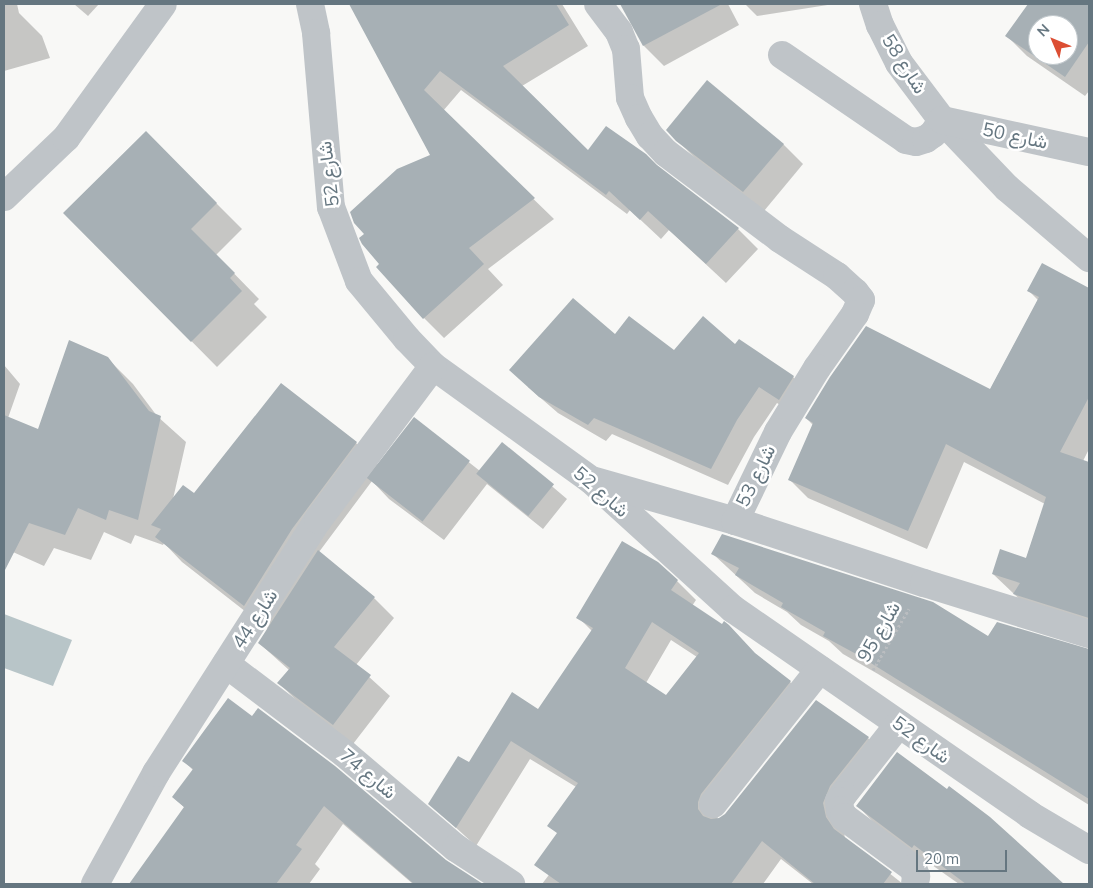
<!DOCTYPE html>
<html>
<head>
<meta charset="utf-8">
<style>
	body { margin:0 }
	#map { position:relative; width:1093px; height:888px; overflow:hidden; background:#f8f8f6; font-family:Mulish,Vazirmatn,sans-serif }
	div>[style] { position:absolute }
	.water>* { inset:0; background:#b8c5c8 }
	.shadow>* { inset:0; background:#0003 }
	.building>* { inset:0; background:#a7b0b5; transform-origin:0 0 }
	.path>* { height:3px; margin-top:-1.5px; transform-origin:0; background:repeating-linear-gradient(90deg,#babdc0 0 2.5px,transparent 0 5px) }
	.minor>* { height:28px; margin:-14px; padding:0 14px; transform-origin:14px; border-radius:14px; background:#bfc4c8 }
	span { translate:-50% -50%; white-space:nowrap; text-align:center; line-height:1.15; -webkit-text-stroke:5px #fff; paint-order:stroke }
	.street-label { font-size:19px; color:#657680 }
	.frame { position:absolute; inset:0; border:5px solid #657680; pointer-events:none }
	.north { position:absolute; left:1028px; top:15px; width:50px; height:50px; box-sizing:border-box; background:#fff; border:1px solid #c1c8cc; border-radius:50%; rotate:315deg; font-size:14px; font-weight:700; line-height:20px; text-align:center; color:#657680 }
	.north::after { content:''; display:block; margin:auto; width:18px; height:22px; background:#dc4e33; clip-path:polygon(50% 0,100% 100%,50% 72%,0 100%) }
	.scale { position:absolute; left:916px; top:850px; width:91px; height:22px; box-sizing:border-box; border:2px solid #657680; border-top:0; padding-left:6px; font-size:15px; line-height:18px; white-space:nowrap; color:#657680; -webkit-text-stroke:4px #fff; paint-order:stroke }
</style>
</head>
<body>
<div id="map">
	<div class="water">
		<i style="clip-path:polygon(4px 614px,72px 640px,53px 686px,4px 668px)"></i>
	</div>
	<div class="shadow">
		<i style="clip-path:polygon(4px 4px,17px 4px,19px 13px,42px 36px,50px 58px,4px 71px)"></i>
		<i style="clip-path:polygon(74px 4px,99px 4px,88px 16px)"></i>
		<i style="clip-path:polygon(351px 4px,562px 4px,588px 46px,522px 86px,588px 152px,657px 168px,738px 229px,758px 249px,726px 283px,669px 230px,661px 239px,630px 210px,627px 214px,461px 90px,443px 111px,554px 219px,488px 269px,503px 285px,444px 338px,424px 318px,432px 155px)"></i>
		<i style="clip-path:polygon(622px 4px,728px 4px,739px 25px,664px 66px,644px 46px)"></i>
		<i style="clip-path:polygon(745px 4px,834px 4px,757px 16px)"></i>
		<i style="clip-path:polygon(evenodd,1029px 4px,1089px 4px,1089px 91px,1085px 96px,1027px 56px,1007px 36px,1029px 4px,1038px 25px,1068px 25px,1068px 55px,1038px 55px,1038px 25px)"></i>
		<i style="clip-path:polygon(146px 133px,242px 229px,216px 255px,259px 299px,254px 304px,267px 317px,217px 367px,65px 213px)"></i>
		<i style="clip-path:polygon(677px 140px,783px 144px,803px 164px,764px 211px,698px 161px)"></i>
		<i style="clip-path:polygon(1043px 265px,1089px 290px,1089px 449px,1083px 461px,1089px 464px,1089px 631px,1033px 612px,993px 574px,1026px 559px,1045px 504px,964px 462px,927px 549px,808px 498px,790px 480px,813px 425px,806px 418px,990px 390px,1038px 300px,1029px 291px)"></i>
		<i style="clip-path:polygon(615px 336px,674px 352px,793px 377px,810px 394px,796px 416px,777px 403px,754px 437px,728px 485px,612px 434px,606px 441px,558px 413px,528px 387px)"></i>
		<i style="clip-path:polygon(107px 358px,133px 384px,157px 416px,186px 442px,173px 499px,194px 495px,356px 443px,379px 466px,414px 419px,480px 471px,502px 444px,567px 499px,543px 529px,487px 484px,444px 540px,389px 499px,372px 481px,319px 552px,374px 598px,394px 618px,356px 665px,390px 696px,353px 744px,299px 703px,279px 683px,289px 670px,259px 643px,268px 629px,182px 562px,164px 543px,163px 545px,135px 535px,131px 544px,104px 532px,91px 560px,54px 548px,44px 566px,4px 548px,4px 365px,20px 384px,8px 418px,38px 431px)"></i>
		<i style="clip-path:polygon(713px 554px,988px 638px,1089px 650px,1089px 805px,878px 674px,843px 654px,829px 641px,801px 625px,787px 612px,755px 593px)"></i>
		<i style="clip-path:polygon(evenodd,677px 581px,696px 600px,692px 606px,790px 682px,809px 700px,719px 813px,717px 820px,868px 738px,887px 757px,845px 812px,842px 822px,845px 838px,903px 884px,813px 884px,781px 859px,763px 884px,542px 884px,601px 806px,591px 796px,530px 759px,476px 846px,429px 803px,469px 764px,539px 711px,592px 631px,578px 617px,677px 581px,671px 640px,697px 657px,666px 697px,646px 683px,671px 640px)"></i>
		<i style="clip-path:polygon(228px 700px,445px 861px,481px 884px,413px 884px,343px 824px,315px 864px,320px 869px,309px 884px,130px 884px,185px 808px,173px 797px,194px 771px,184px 761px)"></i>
		<i style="clip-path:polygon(947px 791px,989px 818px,1062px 884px,959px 884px,878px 827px,857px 805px)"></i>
	</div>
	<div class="building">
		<i style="clip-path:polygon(349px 4px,556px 4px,569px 25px,503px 66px,588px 150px,606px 126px,646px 154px,657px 165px,739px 228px,706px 264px,648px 211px,640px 220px,609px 191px,606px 195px,440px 71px,424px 90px,535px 198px,469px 248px,484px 264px,423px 319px,376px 267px,379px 264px,362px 244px,359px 238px,364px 234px,354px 223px,350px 212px,397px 169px,430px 155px)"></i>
		<i style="clip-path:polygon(620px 4px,722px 4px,643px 46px)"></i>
		<i style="clip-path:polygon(evenodd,1028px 4px,1089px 4px,1089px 42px,1065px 77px,1005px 36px,1028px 4px,1038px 25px,1068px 25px,1068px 55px,1038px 55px,1038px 25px)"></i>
		<i style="clip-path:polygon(707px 80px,784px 144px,743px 192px,676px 141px,666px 130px)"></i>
		<i style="clip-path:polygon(146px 131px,217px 203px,191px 229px,235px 273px,230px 278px,242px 291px,191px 342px,63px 213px)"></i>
		<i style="clip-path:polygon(1042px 263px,1089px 288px,1089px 397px,1060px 452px,1089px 462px,1089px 618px,1013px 594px,1020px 583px,992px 574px,1000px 549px,1026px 558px,1046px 497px,946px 444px,908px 531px,788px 480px,813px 423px,805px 418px,830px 377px,866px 326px,990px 389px,1039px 297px,1027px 291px)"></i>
		<i style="clip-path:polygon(573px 298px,615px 334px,629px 316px,674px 350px,703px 316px,735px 344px,739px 339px,794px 376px,779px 400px,759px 387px,737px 420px,711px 469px,594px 418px,588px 425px,539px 397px,509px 370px)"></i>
		<i style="clip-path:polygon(69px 340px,108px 357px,149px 411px,161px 416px,138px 520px,109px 510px,106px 520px,78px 508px,65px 535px,29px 523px,4px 572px,4px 415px,38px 429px)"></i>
		<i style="clip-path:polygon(281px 383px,357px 442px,292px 529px,244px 606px,155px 537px,161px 529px,151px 525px,183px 485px,194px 493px)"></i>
		<i style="left:414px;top:417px;width:71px;height:77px;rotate:38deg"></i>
		<i style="left:502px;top:442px;width:67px;height:41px;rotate:39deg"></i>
		<i style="clip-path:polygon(722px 534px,933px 602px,988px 636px,997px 622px,1089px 649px,1089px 799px,858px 655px,823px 636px,825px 632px,781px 607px,783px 603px,735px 575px,739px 568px,711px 554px)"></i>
		<i style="clip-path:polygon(evenodd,622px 541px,658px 562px,678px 580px,671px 590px,722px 624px,724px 621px,729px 625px,755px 653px,791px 681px,701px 794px,698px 802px,698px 809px,703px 816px,711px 819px,719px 818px,725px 814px,816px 700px,869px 737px,830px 786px,823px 803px,826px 817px,834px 829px,892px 872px,883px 884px,815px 884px,762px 841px,731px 884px,561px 884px,534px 865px,557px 833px,547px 826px,578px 783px,511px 741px,456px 828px,428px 804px,458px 756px,469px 762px,512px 692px,538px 709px,593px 628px,576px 618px,622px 541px,652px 622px,699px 653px,666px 695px,625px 668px,652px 622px)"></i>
		<i style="clip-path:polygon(318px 550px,375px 597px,334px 647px,371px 675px,333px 725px,277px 683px,290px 668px,258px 643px)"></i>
		<i style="clip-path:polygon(228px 698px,252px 716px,258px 708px,335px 766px,446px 860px,483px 884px,414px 884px,324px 806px,296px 845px,302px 849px,276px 884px,129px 884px,184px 807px,172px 797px,193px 769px,182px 761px)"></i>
		<i style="clip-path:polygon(897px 752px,947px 789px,949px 786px,990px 817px,1064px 884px,966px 884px,914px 845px,912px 848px,856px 806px)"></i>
	</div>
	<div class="path">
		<i style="left:873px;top:670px;width:71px;rotate:-59.5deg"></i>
	</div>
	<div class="minor">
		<i style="left:310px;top:4px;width:30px;rotate:78deg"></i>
		<i style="left:316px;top:33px;width:175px;rotate:85.1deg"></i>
		<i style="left:331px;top:207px;width:79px;rotate:69.3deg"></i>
		<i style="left:359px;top:281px;width:75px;rotate:50.4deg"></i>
		<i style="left:407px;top:339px;width:37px;rotate:46deg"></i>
		<i style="left:433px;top:366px;width:195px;rotate:35.8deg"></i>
		<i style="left:591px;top:480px;width:192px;rotate:42.3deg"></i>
		<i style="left:733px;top:609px;width:361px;rotate:34.7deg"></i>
		<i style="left:1030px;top:815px;width:69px;rotate:30.7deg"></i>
		<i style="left:598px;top:4px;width:35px;rotate:53deg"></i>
		<i style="left:619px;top:32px;width:18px;rotate:68deg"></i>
		<i style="left:626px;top:49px;width:49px;rotate:85.3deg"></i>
		<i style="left:630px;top:98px;width:22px;rotate:66deg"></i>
		<i style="left:639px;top:118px;width:21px;rotate:59deg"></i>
		<i style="left:650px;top:136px;width:23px;rotate:47deg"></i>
		<i style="left:666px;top:153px;width:143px;rotate:37deg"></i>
		<i style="left:780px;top:239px;width:68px;rotate:33deg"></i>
		<i style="left:837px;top:276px;width:24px;rotate:42deg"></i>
		<i style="left:855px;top:292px;width:10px;rotate:53deg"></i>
		<i style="left:861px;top:300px;width:15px;rotate:113deg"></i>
		<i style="left:855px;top:314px;width:66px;rotate:125.1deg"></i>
		<i style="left:817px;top:368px;width:75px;rotate:121.4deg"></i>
		<i style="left:778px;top:432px;width:99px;rotate:115.8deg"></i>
		<i style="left:873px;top:4px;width:22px;rotate:72deg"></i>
		<i style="left:880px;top:25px;width:42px;rotate:63.4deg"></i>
		<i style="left:899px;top:63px;width:71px;rotate:53deg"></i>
		<i style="left:942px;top:120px;width:94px;rotate:46.3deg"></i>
		<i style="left:1007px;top:188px;width:108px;rotate:40.5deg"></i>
		<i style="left:782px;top:55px;width:150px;rotate:34.4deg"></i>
		<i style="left:906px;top:140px;width:10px;rotate:11deg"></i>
		<i style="left:916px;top:142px;width:10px;rotate:-17deg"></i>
		<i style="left:926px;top:139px;width:9px;rotate:-36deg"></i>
		<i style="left:933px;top:134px;width:17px;rotate:-57deg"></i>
		<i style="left:942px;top:120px;width:150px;rotate:12.3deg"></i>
		<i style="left:4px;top:197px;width:86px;rotate:-43.6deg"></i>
		<i style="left:66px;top:138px;width:165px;rotate:-54.1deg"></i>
		<i style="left:595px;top:481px;width:146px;rotate:15.9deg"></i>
		<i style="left:735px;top:521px;width:199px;rotate:18.2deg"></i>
		<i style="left:924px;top:583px;width:173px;rotate:17.2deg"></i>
		<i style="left:226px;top:664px;width:149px;rotate:37.1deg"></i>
		<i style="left:345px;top:754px;width:145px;rotate:40.3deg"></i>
		<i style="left:456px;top:848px;width:66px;rotate:33.2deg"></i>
		<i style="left:899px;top:724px;width:90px;rotate:128.3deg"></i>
		<i style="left:843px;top:795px;width:7px;rotate:124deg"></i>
		<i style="left:839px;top:801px;width:9px;rotate:84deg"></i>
		<i style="left:840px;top:810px;width:8px;rotate:60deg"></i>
		<i style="left:844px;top:817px;width:86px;rotate:36.5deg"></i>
		<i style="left:913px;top:868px;width:9px;rotate:69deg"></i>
		<i style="left:916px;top:876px;width:8px;rotate:97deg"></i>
		<i style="left:713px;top:804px;width:172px;rotate:-51.6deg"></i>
		<i style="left:95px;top:884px;width:127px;rotate:-61.2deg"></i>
		<i style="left:156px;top:773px;width:300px;rotate:-57.4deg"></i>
		<i style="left:318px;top:520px;width:192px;rotate:-53.2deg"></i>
	</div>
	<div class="street-label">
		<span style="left:904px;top:64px;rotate:58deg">شارع 58</span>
		<span style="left:1015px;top:136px;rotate:12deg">شارع 50</span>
		<span style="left:329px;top:174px;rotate:-97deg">شارع 52</span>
		<span style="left:756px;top:476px;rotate:-64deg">شارع 53</span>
		<span style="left:601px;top:492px;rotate:41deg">شارع 52</span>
		<span style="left:255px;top:619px;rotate:-57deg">شارع 44</span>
		<span style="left:879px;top:632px;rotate:-60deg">شارع 95</span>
		<span style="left:921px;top:740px;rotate:36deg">شارع 52</span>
		<span style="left:368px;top:774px;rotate:40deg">شارع 74</span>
	</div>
	<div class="frame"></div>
	<div class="north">N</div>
	<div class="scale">20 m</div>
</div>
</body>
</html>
